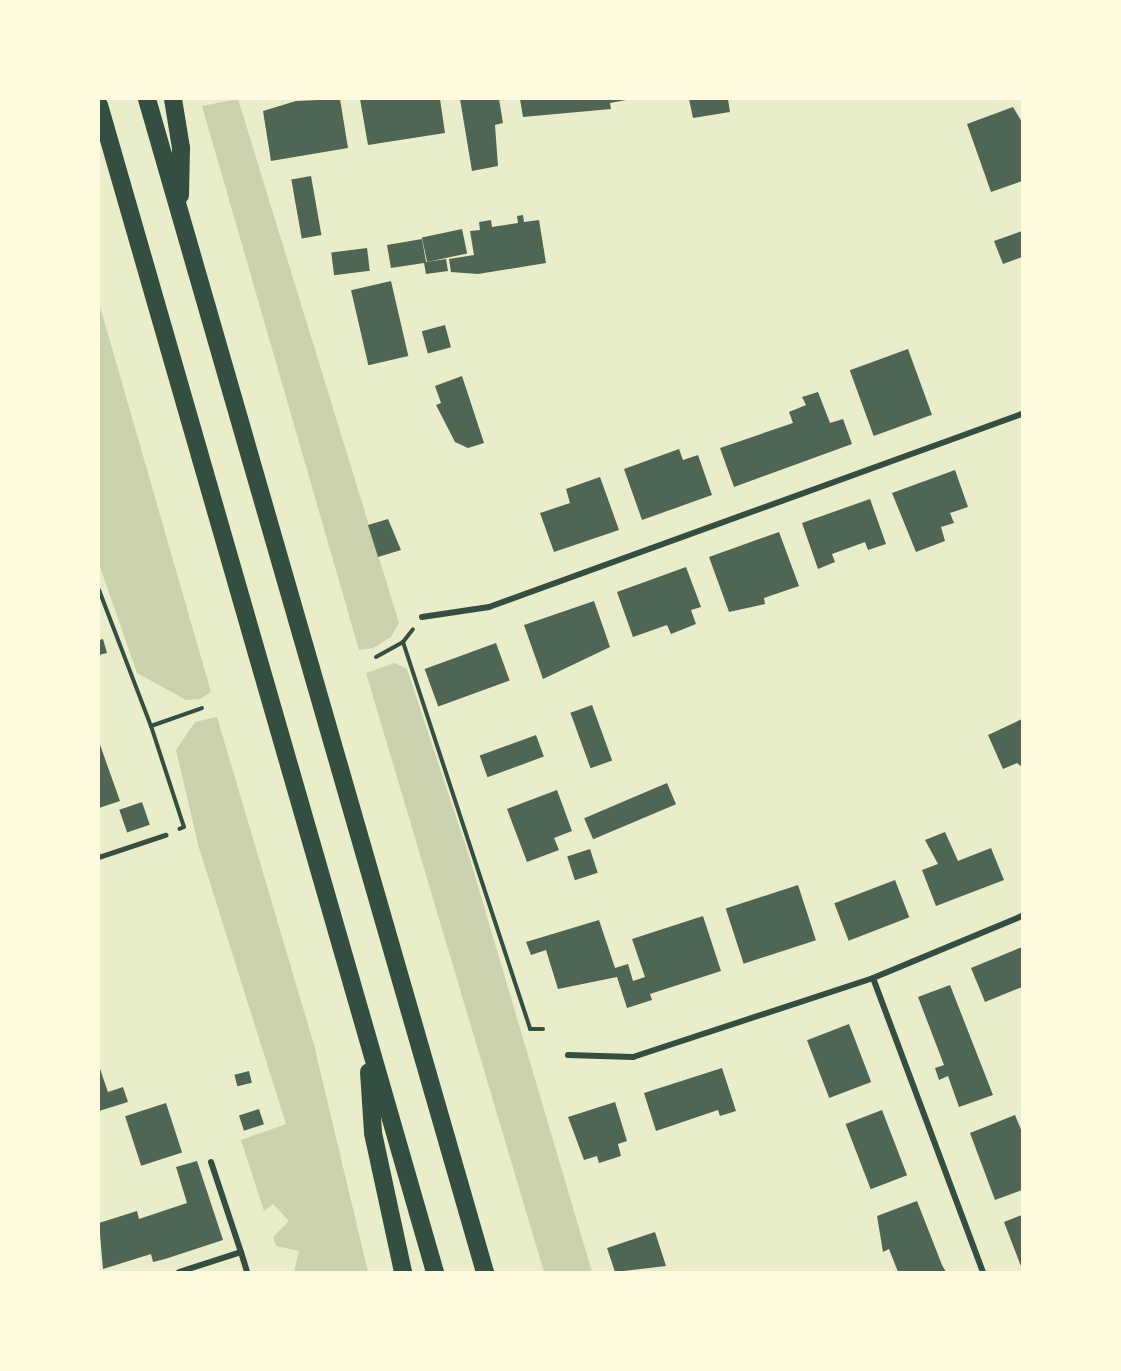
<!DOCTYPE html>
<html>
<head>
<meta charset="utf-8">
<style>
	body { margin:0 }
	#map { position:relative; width:1121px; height:1371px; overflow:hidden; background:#e9edc9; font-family:Montserrat,sans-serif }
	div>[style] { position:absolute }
	.green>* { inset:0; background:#cad2ad }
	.building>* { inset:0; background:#4f6655; transform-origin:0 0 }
	.path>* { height:4px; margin:-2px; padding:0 2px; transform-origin:2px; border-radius:2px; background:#344e41 }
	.service>* { height:4.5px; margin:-2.25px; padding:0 2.25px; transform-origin:2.25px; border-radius:2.25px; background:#344e41 }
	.minor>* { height:6px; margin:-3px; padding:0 3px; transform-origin:3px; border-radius:3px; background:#344e41 }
	.motorway>* { height:18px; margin:-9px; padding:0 9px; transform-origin:9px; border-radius:9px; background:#344e41 }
	span { translate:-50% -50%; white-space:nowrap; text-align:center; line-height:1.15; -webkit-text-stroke:6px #fefae0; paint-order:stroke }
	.frame { position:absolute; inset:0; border:100px solid #fefae0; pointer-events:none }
</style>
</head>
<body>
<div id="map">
	<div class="green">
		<i style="clip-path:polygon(238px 99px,399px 623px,391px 637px,373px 648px,359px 650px,202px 106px)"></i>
		<i style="clip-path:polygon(99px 303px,211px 692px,200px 699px,186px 700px,137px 673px,99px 564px)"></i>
		<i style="clip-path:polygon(395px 663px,407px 669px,470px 859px,592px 1272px,544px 1272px,366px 673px)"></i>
		<i style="clip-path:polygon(217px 717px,314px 1045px,368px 1272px,294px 1272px,299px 1251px,276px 1246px,273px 1237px,289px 1221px,273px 1204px,264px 1211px,241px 1140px,286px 1124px,199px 848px,176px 750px,195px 722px)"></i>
	</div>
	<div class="building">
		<i style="clip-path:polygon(340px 99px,348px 148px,271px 161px,263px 111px,296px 101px)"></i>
		<i style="clip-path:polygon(360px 99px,440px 99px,445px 133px,368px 145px)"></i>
		<i style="clip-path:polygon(460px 99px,499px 99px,503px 123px,495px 125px,498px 166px,472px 171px)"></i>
		<i style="clip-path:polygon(520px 99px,626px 99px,626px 100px,610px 103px,611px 109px,523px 117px)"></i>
		<i style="clip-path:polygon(689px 99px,728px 99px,730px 112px,693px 118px)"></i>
		<i style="clip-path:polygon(1013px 107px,1022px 122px,1022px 181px,991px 192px,967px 124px)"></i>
		<i style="left:311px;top:176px;width:60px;height:20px;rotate:80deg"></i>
		<i style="clip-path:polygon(523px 215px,524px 222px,539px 220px,546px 263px,478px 274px,451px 272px,449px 259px,474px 255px,470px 231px,480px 230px,479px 222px,491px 220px,492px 227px,518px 223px,517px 216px)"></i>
		<i style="left:462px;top:229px;width:25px;height:41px;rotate:78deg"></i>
		<i style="clip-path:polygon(1022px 231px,1022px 257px,1003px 264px,994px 241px)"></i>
		<i style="clip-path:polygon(422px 239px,426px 262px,446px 259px,448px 271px,426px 274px,424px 263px,391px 268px,387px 245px)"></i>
		<i style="left:367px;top:248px;width:23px;height:36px;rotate:83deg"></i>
		<i style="left:391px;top:281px;width:77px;height:41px;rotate:77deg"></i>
		<i style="left:445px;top:325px;width:23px;height:24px;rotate:75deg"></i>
		<i style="left:908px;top:349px;width:70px;height:62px;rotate:70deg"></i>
		<i style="clip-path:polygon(462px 376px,484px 443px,468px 448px,455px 442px,436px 405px,441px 403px,435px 386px)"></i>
		<i style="clip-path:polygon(818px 392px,830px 423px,843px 419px,852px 444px,734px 487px,720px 448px,793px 423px,789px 412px,806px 405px,802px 397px)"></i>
		<i style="clip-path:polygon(679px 449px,683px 460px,698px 455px,712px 495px,642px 520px,624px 469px)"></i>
		<i style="clip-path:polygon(955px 470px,968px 507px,950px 513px,954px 523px,941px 527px,945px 541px,916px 552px,892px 493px)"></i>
		<i style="clip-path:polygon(600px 477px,619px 530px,554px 552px,540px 513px,570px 503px,566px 489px)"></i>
		<i style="clip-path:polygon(870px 499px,886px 544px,868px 550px,865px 542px,832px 554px,835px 562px,818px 569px,802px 523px)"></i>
		<i style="clip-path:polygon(388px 519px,401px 550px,378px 557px,368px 525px)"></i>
		<i style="clip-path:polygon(779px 532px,799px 586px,764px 598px,765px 604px,729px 612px,709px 557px)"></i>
		<i style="clip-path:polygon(686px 567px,701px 607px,691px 610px,696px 624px,671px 634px,667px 625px,633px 637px,617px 592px)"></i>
		<i style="clip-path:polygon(594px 601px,610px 647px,543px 679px,524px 625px)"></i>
		<i style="clip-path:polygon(103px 639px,107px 653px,99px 655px,99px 640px)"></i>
		<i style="left:496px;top:643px;width:40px;height:76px;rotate:70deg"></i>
		<i style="left:592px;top:705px;width:59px;height:23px;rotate:70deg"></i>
		<i style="clip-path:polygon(1022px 719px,1022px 767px,1017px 763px,1003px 769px,988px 735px)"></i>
		<i style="left:536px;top:735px;width:23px;height:60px;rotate:70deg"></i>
		<i style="clip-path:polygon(99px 742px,120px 801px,99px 808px)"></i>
		<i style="left:667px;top:783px;width:23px;height:90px;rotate:67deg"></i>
		<i style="clip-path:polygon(557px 790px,572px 831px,554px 838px,559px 850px,527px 862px,507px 809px)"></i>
		<i style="left:142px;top:802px;width:24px;height:24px;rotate:71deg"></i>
		<i style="clip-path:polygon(945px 832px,958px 861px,991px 848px,1004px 880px,936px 906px,922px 870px,938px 864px,925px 840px)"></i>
		<i style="left:590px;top:849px;width:25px;height:24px;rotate:72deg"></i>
		<i style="left:895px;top:880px;width:40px;height:65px;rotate:69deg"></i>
		<i style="left:798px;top:885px;width:58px;height:76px;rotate:72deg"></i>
		<i style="clip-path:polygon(703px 916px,721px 971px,650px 994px,652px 1000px,627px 1008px,617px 977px,558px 989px,546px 950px,531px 955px,526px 942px,599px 920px,615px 968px,628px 964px,633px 981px,645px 977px,632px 939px)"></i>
		<i style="clip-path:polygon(1022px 947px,1022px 987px,985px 1002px,971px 968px)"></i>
		<i style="clip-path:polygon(950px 985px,993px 1095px,959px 1107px,948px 1076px,939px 1080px,935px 1068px,944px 1065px,918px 997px)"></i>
		<i style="left:849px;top:1024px;width:62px;height:45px;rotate:69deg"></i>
		<i style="clip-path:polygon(99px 1066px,108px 1092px,123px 1087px,128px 1102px,99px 1111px)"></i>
		<i style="clip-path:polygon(722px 1068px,736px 1111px,720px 1116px,718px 1110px,656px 1131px,644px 1093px)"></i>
		<i style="left:249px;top:1071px;width:12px;height:15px;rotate:76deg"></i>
		<i style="clip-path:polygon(615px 1102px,627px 1141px,618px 1144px,621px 1156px,599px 1163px,597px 1156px,584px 1160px,568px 1117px)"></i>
		<i style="left:166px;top:1103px;width:52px;height:43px;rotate:72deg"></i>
		<i style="left:259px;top:1109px;width:16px;height:21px;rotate:72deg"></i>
		<i style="left:882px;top:1110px;width:70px;height:39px;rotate:69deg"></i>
		<i style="clip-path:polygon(1015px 1115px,1022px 1132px,1022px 1190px,995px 1200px,970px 1133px)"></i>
		<i style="clip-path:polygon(197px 1161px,223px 1240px,165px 1259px,153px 1262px,151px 1254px,103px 1269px,99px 1223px,137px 1211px,139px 1219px,187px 1203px,176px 1167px)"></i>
		<i style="clip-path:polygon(917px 1201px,942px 1265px,946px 1272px,898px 1272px,889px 1249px,883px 1252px,877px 1216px)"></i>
		<i style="clip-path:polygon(1022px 1215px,1022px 1269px,1004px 1222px)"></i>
		<i style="clip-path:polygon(655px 1232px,666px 1266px,615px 1272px,607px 1248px)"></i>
	</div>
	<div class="path">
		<i style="left:99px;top:590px;width:146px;rotate:69.1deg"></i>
		<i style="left:151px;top:726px;width:106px;rotate:71.9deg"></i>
		<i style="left:184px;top:827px;width:5px;rotate:158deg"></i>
		<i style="left:403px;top:642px;width:407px;rotate:71.8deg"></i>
		<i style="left:530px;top:1029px;width:13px"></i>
		<i style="left:376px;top:657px;width:31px;rotate:-29deg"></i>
		<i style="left:403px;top:642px;width:16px;rotate:-52deg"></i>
		<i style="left:151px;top:726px;width:54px;rotate:-19.4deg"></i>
	</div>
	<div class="service">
		<i style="left:99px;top:857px;width:70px;rotate:-18.4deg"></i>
	</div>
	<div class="minor">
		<i style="left:422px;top:617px;width:68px;rotate:-8.5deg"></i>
		<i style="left:489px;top:607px;width:567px;rotate:-19.91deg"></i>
		<i style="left:873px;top:978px;width:314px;rotate:69.5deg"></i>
		<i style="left:568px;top:1055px;width:65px;rotate:1.8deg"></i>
		<i style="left:633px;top:1057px;width:253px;rotate:-18.2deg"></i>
		<i style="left:873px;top:978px;width:161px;rotate:-22.6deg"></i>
		<i style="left:211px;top:1162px;width:95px;rotate:71.6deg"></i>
		<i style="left:179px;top:1272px;width:65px;rotate:-17.9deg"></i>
		<i style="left:241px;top:1252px;width:21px;rotate:73deg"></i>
	</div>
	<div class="motorway">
		<i style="left:147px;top:99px;width:1221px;rotate:73.93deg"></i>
		<i style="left:173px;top:99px;width:50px;rotate:80.7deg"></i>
		<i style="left:181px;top:148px;width:47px;rotate:91.2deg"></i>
		<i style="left:99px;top:105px;width:1214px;rotate:73.94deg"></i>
		<i style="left:369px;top:1072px;width:61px;rotate:86.2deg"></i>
		<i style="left:373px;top:1133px;width:142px;rotate:77.8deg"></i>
	</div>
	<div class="frame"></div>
</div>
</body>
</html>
